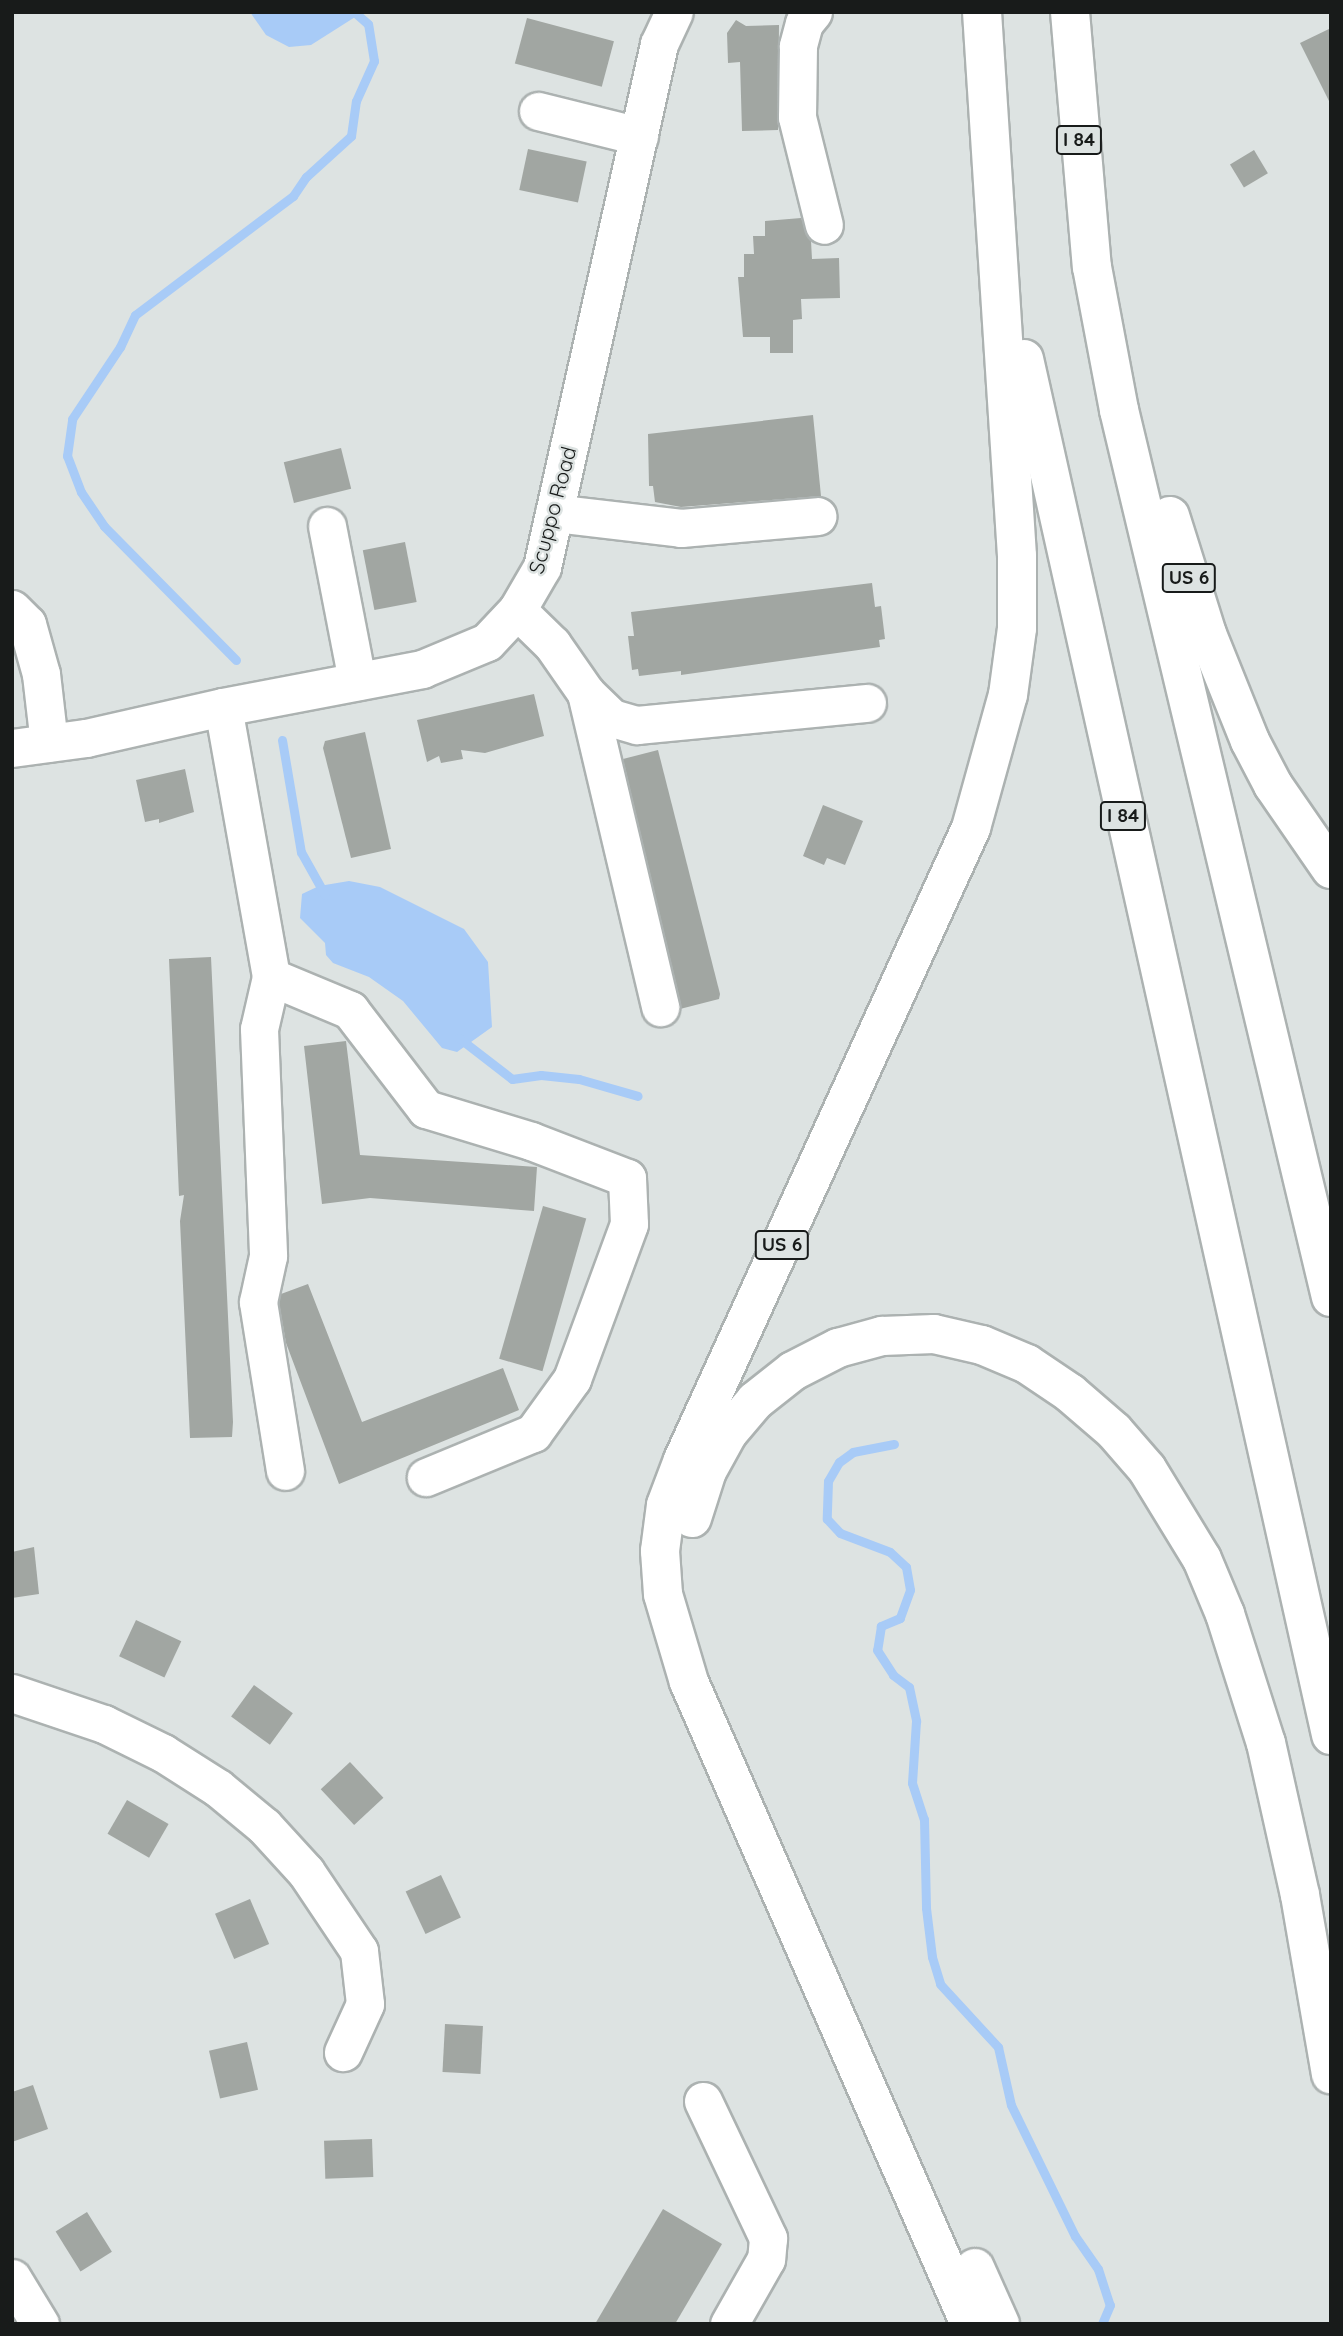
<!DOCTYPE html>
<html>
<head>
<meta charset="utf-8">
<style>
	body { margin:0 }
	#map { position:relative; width:1343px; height:2336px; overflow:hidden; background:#dde3e2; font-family:Quicksand,sans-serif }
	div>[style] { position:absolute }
	.water>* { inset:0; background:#a8cbf7 }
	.stream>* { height:9px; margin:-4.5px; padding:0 4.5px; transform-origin:4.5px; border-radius:4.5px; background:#a8cbf7 }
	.building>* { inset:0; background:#a1a6a2; transform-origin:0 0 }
	.roads { filter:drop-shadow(2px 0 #acb2b1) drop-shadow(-2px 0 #acb2b1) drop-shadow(0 2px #acb2b1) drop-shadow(0 -2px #acb2b1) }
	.minor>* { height:37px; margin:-18.5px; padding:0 18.5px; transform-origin:18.5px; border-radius:18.5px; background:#fff }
	.highway>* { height:38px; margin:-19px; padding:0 19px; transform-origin:19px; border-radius:19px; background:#fff }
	span { translate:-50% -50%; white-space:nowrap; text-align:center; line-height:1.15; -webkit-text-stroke:5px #dde3e2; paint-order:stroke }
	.shield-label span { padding:2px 5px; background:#dde3e2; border:2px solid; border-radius:5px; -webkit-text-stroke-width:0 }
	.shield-label { font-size:19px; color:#181b1a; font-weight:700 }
	.street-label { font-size:21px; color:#181b1a }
	.frame { position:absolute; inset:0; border:14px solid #181b1a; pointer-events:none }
</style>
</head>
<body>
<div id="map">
	<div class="water">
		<i style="clip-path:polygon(250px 12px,363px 12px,311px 45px,289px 47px,266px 35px)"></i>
		<i style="clip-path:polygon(349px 881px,380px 887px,464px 929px,488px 962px,492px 1027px,457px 1052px,442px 1048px,403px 1001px,369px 977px,333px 963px,326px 955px,325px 943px,300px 918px,302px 894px,319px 886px)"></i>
	</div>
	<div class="stream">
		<i style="left:236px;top:660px;width:188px;rotate:-134.6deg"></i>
		<i style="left:104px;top:526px;width:41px;rotate:-124.1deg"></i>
		<i style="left:81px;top:492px;width:39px;rotate:-111deg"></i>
		<i style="left:67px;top:456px;width:37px;rotate:-82deg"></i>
		<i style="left:72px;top:419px;width:87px;rotate:-56.3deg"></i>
		<i style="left:120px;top:347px;width:35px;rotate:-65deg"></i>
		<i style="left:135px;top:315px;width:198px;rotate:-37deg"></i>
		<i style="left:293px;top:196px;width:23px;rotate:-56deg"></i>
		<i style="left:306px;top:177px;width:61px;rotate:-42.3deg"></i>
		<i style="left:351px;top:136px;width:35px;rotate:-82deg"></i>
		<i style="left:356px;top:101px;width:44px;rotate:-65.8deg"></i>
		<i style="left:374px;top:61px;width:37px;rotate:-99deg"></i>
		<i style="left:368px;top:24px;width:18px;rotate:-139deg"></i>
		<i style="left:282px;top:740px;width:114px;rotate:80.4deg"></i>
		<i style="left:301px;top:852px;width:49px;rotate:60.8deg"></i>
		<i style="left:459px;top:1038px;width:67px;rotate:37.7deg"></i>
		<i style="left:512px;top:1079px;width:29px;rotate:-8deg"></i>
		<i style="left:541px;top:1075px;width:38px;rotate:6deg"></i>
		<i style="left:579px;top:1079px;width:61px;rotate:16.1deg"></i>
		<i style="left:894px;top:1444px;width:42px;rotate:169deg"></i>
		<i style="left:853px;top:1452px;width:17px;rotate:144deg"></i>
		<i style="left:839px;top:1462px;width:22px;rotate:120deg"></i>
		<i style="left:828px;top:1481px;width:38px;rotate:92deg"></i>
		<i style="left:827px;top:1519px;width:19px;rotate:47deg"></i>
		<i style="left:840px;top:1533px;width:53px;rotate:20.8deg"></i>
		<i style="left:890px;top:1552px;width:22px;rotate:43deg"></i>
		<i style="left:906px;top:1567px;width:23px;rotate:80deg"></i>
		<i style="left:910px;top:1590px;width:30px;rotate:110deg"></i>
		<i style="left:900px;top:1618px;width:21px;rotate:157deg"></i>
		<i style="left:881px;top:1626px;width:24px;rotate:99deg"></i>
		<i style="left:877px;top:1650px;width:30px;rotate:57deg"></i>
		<i style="left:893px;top:1675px;width:20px;rotate:37deg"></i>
		<i style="left:909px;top:1687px;width:35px;rotate:78deg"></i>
		<i style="left:916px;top:1721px;width:62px;rotate:93.7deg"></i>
		<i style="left:912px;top:1783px;width:38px;rotate:72deg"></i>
		<i style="left:924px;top:1819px;width:89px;rotate:88.7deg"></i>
		<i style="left:926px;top:1908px;width:49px;rotate:83deg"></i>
		<i style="left:932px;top:1957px;width:28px;rotate:73deg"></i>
		<i style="left:940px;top:1984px;width:86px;rotate:47.4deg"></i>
		<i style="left:998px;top:2047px;width:59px;rotate:77.4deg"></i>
		<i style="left:1011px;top:2105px;width:146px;rotate:64deg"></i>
		<i style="left:1075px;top:2236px;width:40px;rotate:55.1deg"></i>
		<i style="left:1098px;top:2269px;width:38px;rotate:72deg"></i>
		<i style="left:1110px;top:2305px;width:21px;rotate:113deg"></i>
	</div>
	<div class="building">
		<i style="left:527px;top:18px;width:90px;height:47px;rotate:15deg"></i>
		<i style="clip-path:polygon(736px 20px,746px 26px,779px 25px,778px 130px,742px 131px,740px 62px,728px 63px,727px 33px)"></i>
		<i style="clip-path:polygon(1331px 28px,1331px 105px,1300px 43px)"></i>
		<i style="left:528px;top:149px;width:60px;height:42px;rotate:12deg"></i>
		<i style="left:1254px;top:150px;width:27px;height:28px;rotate:59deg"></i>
		<i style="clip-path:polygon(801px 218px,811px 241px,812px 259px,839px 258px,840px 298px,801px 299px,802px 319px,793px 320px,793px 353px,770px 353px,770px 337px,743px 337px,738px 277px,744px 277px,744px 254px,754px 254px,753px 236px,765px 236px,765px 221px)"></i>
		<i style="clip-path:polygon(813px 415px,821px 496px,681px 507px,655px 502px,653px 486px,649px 486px,648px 434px)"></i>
		<i style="left:341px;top:448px;width:42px;height:59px;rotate:76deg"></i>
		<i style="left:405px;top:542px;width:61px;height:43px;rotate:79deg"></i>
		<i style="clip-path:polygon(872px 583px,875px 607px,881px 606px,885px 639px,879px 640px,880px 647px,681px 675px,681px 671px,639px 676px,638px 669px,632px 670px,628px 636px,634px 636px,631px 612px)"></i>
		<i style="clip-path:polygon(534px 694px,544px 736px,485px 753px,461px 750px,463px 759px,441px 763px,439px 756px,427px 762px,417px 720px)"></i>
		<i style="clip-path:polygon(365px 732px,391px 849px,351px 858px,323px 748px,325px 741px)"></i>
		<i style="clip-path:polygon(658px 750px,720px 994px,719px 999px,680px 1009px,623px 759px)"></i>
		<i style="clip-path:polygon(185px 769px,194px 812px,159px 823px,159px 819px,145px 822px,136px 780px)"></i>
		<i style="clip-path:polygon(823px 805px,863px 821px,845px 865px,827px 858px,824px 865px,803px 856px)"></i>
		<i style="clip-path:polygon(211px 957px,233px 1422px,232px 1437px,190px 1438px,180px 1221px,184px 1195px,179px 1196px,169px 959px)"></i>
		<i style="clip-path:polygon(346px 1041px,360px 1155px,537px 1167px,534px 1211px,370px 1198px,322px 1204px,304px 1046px)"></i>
		<i style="left:543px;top:1206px;width:45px;height:159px;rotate:16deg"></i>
		<i style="clip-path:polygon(308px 1284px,362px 1422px,503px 1368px,519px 1410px,339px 1484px,286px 1343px,279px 1303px,281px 1294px)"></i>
		<i style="clip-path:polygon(34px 1547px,39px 1594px,12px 1598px,12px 1552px)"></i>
		<i style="left:136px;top:1620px;width:50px;height:40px;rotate:25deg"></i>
		<i style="left:254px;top:1685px;width:48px;height:39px;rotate:36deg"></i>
		<i style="left:350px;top:1762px;width:49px;height:40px;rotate:47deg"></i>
		<i style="left:127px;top:1800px;width:48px;height:39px;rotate:30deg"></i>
		<i style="left:441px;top:1875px;width:47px;height:39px;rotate:65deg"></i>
		<i style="left:250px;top:1899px;width:49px;height:38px;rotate:67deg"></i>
		<i style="left:445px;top:2024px;width:38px;height:48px;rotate:3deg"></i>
		<i style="left:247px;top:2042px;width:49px;height:39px;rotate:77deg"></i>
		<i style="clip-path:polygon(33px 2085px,48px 2129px,12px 2142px,12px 2092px)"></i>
		<i style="left:372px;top:2139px;width:38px;height:48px;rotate:88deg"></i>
		<i style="clip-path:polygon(663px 2209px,722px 2244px,675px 2324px,595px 2324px)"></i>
		<i style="left:87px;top:2212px;width:47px;height:37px;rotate:58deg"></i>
	</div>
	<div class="roads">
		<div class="minor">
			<i style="left:813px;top:12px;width:14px;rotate:129deg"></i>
			<i style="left:804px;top:23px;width:24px;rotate:105deg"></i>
			<i style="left:798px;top:46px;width:71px;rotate:90.8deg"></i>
			<i style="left:797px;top:117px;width:111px;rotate:76deg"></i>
			<i style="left:538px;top:111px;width:104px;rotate:13.9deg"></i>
			<i style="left:554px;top:513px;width:128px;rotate:6.7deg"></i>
			<i style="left:681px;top:528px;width:137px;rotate:-5deg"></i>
			<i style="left:327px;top:526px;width:158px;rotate:79deg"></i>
			<i style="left:12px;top:609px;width:21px;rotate:45deg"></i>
			<i style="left:27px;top:624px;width:52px;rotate:74.4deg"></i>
			<i style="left:41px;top:674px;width:69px;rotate:83.4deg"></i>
			<i style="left:517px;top:610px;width:49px;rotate:44.2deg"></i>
			<i style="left:552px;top:644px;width:60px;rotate:55.2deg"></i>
			<i style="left:586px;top:693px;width:36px;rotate:44deg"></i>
			<i style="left:612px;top:718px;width:26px;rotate:16deg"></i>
			<i style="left:637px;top:725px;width:231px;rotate:-5.5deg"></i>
			<i style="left:586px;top:693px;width:323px;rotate:76.7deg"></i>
			<i style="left:223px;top:707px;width:274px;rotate:79.9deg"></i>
			<i style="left:271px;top:977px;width:53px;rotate:103deg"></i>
			<i style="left:259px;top:1029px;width:227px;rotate:87.7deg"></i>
			<i style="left:268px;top:1256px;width:47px;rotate:102.3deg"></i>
			<i style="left:258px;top:1302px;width:171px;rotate:80.9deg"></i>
			<i style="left:12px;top:748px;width:75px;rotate:-7.7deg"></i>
			<i style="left:86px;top:738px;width:140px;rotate:-12.8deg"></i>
			<i style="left:223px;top:707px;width:203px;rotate:-10.8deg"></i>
			<i style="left:422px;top:669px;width:70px;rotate:-22.6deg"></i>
			<i style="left:487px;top:642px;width:44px;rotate:-46.8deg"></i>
			<i style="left:517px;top:610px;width:50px;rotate:-59.8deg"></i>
			<i style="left:542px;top:567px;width:536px;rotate:-77.39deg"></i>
			<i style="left:659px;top:44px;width:35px;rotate:-65deg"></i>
			<i style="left:271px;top:977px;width:86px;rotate:22.7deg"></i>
			<i style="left:350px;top:1010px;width:125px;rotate:52.5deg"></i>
			<i style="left:426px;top:1109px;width:110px;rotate:16.9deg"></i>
			<i style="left:531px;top:1141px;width:103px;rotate:21.1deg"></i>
			<i style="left:627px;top:1178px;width:46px;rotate:87.5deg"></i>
			<i style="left:629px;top:1224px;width:165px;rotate:110.2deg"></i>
			<i style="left:572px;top:1379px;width:67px;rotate:125.8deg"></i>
			<i style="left:533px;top:1433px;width:116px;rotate:157.6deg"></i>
			<i style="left:12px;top:1693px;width:97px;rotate:18.6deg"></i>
			<i style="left:104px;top:1724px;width:66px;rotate:26.2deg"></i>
			<i style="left:163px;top:1753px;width:65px;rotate:32.5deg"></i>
			<i style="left:218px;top:1788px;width:60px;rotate:39.6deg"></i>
			<i style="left:264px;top:1826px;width:62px;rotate:47.6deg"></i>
			<i style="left:306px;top:1872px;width:95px;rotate:56.1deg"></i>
			<i style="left:359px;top:1951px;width:53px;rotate:83.5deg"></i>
			<i style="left:365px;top:2004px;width:53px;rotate:114.6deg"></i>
			<i style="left:703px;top:2101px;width:152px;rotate:64.6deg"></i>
			<i style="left:768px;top:2238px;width:21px;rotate:95deg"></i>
			<i style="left:766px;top:2259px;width:75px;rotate:119.6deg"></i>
			<i style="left:12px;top:2278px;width:54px;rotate:58.7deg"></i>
		</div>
		<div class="highway">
			<i style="left:1070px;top:12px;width:256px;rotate:85.1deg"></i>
			<i style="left:1092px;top:267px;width:146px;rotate:79.3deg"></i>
			<i style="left:1119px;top:410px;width:912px;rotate:76.56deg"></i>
			<i style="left:1024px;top:359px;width:1410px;rotate:77.42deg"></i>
			<i style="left:1170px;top:516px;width:124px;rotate:72.6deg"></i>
			<i style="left:1207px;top:634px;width:115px;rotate:68.1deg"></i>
			<i style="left:1250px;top:741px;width:50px;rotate:62.4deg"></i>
			<i style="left:1273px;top:785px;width:102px;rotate:55.4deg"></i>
			<i style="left:692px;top:1518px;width:49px;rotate:-72.3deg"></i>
			<i style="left:707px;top:1471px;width:43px;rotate:-61.1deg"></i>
			<i style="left:728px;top:1433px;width:42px;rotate:-49.8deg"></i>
			<i style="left:755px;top:1401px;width:48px;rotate:-38.3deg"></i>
			<i style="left:793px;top:1371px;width:51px;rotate:-27.1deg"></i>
			<i style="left:838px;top:1348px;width:46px;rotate:-15.3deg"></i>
			<i style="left:882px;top:1336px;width:52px;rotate:-2.2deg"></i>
			<i style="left:934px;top:1334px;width:49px;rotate:12.9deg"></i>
			<i style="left:982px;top:1345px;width:49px;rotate:22.9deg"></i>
			<i style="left:1027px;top:1364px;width:52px;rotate:34deg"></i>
			<i style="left:1070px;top:1393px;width:58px;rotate:40.8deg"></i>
			<i style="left:1114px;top:1431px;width:50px;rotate:49deg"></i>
			<i style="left:1147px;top:1469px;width:105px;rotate:58.6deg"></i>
			<i style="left:1202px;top:1559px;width:60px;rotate:67.3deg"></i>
			<i style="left:1225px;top:1614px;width:135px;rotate:72.4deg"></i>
			<i style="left:1266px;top:1743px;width:156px;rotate:77.4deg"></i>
			<i style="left:1300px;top:1895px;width:182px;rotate:80.2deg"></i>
			<i style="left:975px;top:2268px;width:61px;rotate:65.9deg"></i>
			<i style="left:970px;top:2324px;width:701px;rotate:-113.64deg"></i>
			<i style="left:689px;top:1682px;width:92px;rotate:-106.5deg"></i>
			<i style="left:663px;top:1594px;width:43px;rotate:-94deg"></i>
			<i style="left:660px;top:1551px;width:46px;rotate:-82.6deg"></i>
			<i style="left:666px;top:1505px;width:48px;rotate:-69.3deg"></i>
			<i style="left:683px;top:1460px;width:695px;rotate:-65.5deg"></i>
			<i style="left:971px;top:828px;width:138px;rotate:-74.5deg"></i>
			<i style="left:1008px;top:695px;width:68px;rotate:-82.3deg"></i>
			<i style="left:1017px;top:628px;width:72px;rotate:-90deg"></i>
			<i style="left:1017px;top:556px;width:545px;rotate:-93.68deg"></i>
		</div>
	</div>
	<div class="shield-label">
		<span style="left:1079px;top:140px">I 84</span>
		<span style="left:1189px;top:578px">US 6</span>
		<span style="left:1123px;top:816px">I 84</span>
		<span style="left:782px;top:1245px">US 6</span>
	</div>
	<div class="street-label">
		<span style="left:552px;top:510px;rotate:-75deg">Scuppo Road</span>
	</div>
	<div class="frame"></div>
</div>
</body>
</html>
